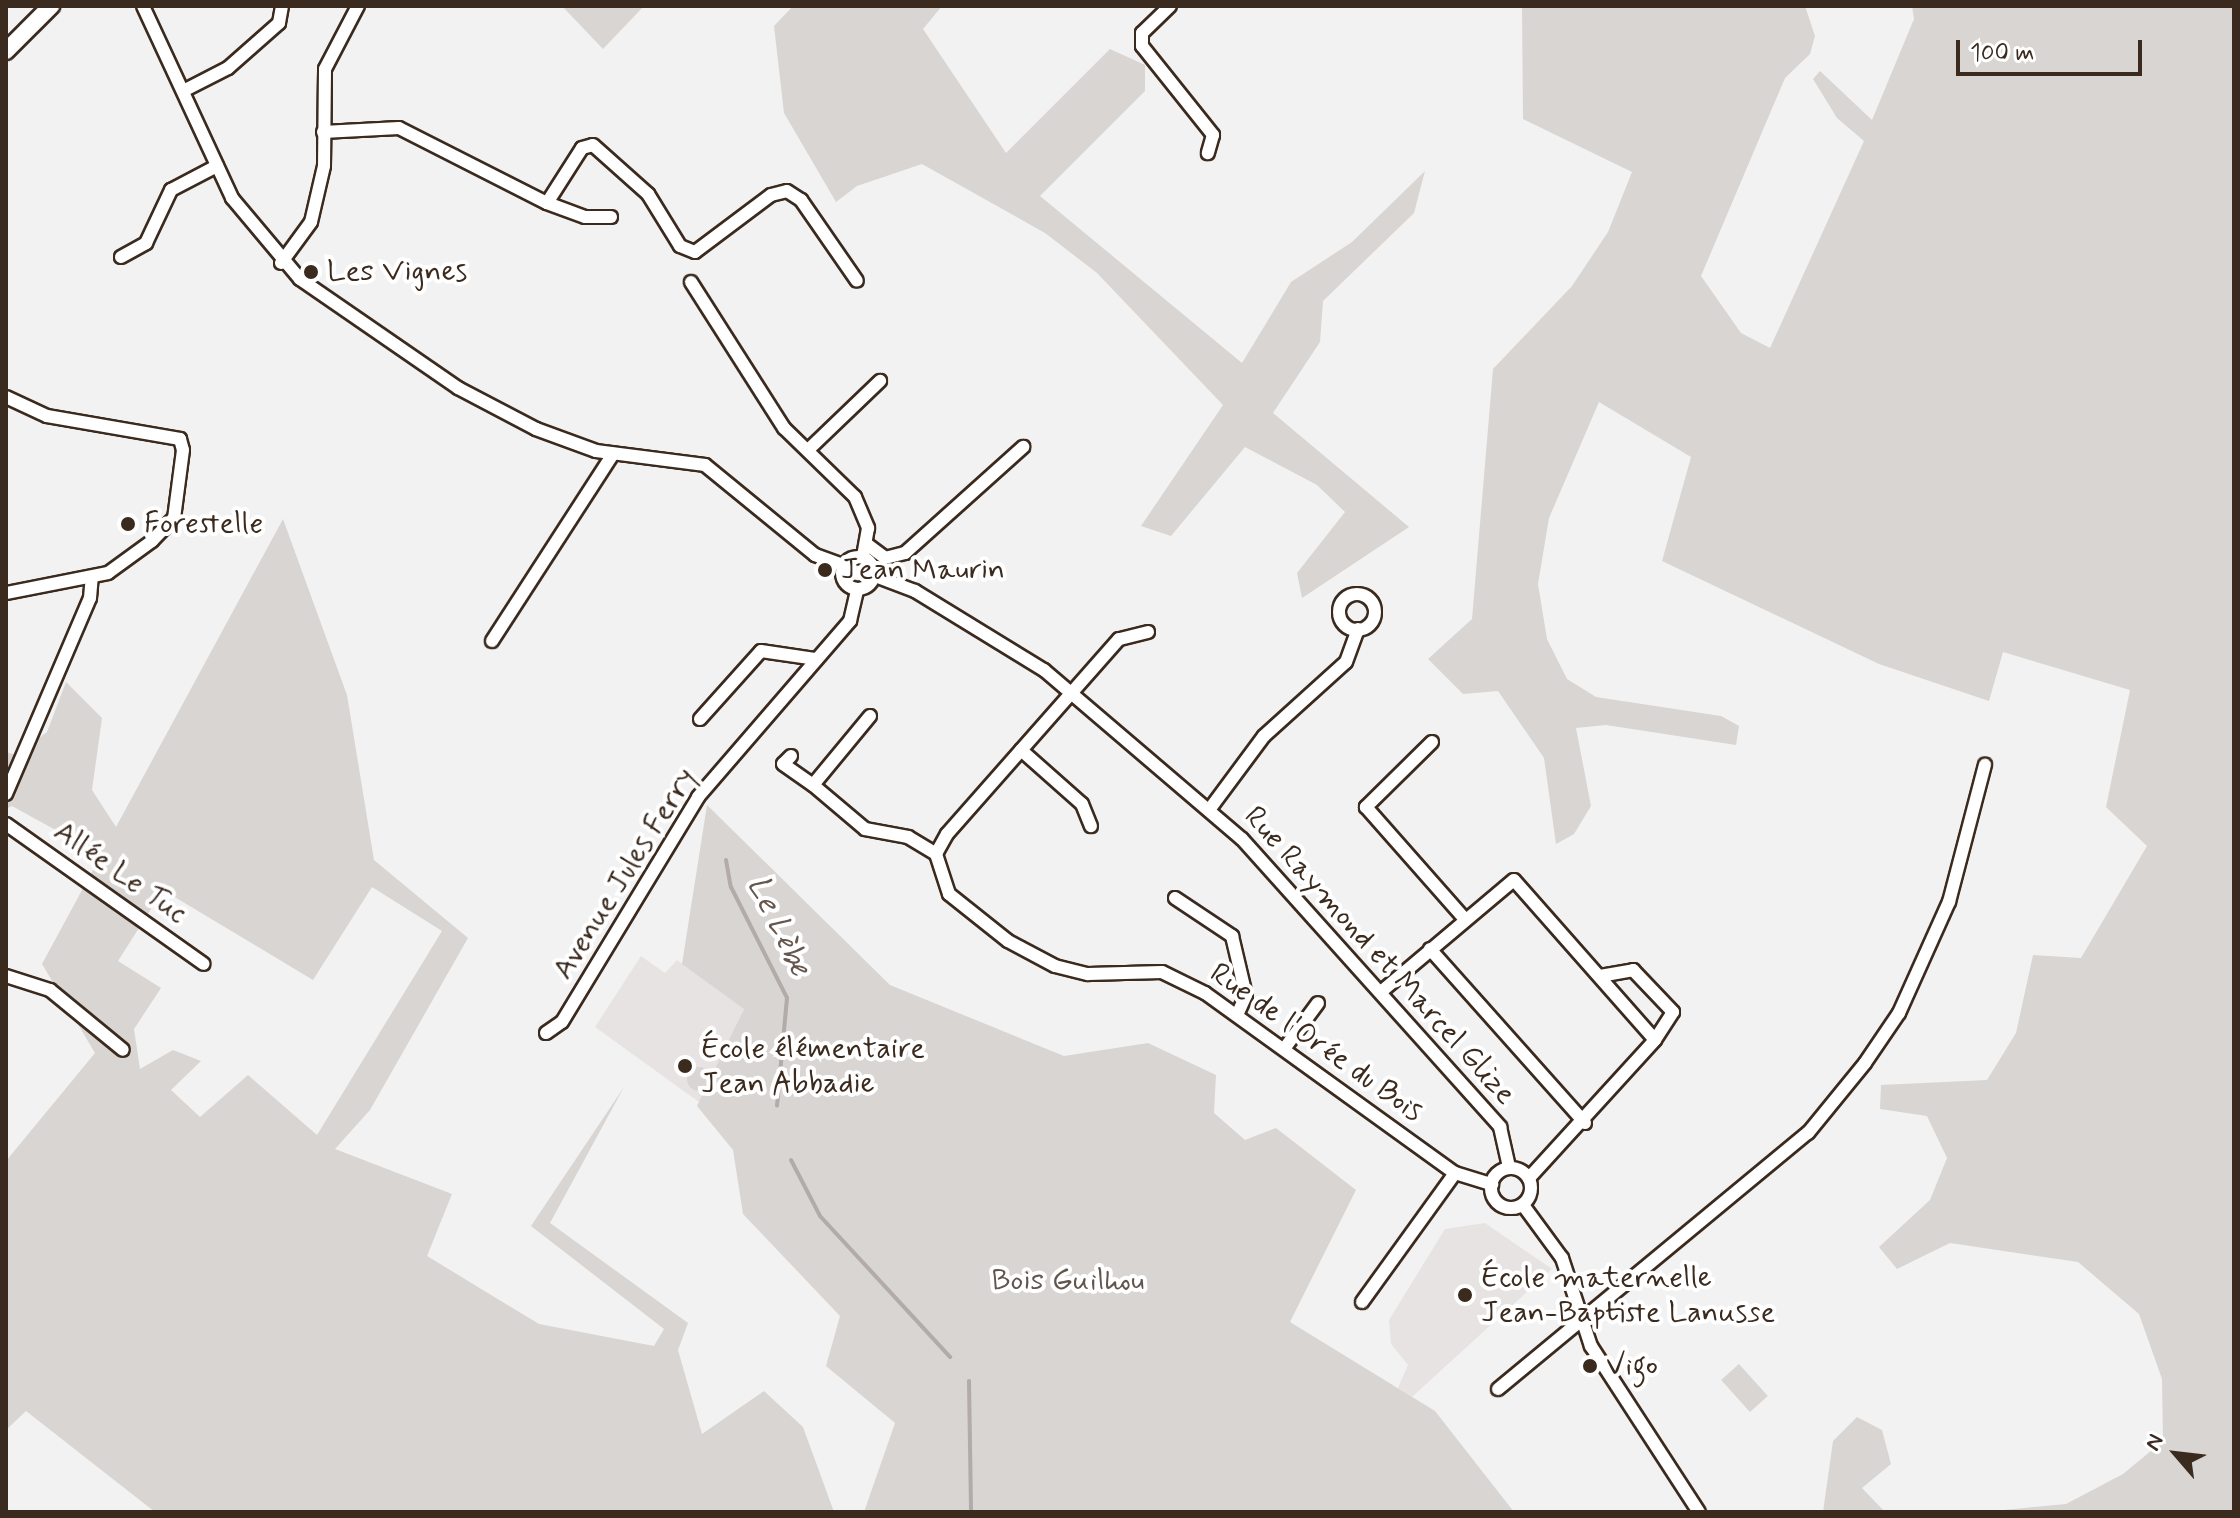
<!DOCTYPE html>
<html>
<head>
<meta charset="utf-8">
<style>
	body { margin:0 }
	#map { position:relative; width:2240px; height:1518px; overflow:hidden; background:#f3f2f2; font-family:Mynerve,sans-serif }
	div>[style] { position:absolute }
	.built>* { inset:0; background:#e6e3e2 }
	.green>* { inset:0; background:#d8d5d2; transform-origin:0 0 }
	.round { border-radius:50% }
	.stream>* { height:4px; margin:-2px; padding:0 2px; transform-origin:2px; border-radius:2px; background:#b2aba7 }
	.roads { filter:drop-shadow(2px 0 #3b2a1e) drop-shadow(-2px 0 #3b2a1e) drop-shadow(0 2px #3b2a1e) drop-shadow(0 -2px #3b2a1e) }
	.minor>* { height:12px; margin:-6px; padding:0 6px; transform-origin:6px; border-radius:6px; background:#fff }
	.minor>.ring { margin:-6px; padding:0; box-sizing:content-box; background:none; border:12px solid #fff; border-radius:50% }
	.tertiary>* { height:16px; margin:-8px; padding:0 8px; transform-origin:8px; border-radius:8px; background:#fff }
	.dots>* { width:22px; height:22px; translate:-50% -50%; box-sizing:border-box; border:4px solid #fff; border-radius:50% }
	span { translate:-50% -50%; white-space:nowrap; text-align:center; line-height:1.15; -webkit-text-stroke:8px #fff; paint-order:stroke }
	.poi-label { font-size:30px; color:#3b2a1e }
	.left { translate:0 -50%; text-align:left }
	.street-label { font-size:30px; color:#3b2a1e }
	.park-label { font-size:30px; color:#62554b }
	.water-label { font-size:32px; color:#65574e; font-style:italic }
	.frame { position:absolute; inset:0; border:8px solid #3b2a1e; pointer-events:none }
	.north { position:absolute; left:2136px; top:1414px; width:80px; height:80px; -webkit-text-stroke:6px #fff; paint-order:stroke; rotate:298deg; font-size:22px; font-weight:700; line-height:32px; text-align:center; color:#3b2a1e }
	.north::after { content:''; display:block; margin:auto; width:28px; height:36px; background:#3b2a1e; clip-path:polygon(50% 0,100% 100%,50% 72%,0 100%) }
	.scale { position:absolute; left:1956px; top:40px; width:186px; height:36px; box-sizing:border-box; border:4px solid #3b2a1e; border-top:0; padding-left:10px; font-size:24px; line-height:28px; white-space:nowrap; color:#3b2a1e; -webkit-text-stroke:6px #fff; paint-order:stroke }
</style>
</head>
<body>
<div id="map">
	<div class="built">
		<i style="clip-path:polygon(641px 956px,665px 973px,677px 960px,744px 1008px,703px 1105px,595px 1027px)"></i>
		<i style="clip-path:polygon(1485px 1223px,1552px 1269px,1412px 1397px,1398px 1388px,1408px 1365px,1391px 1344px,1389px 1320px,1445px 1229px)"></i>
	</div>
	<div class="green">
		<i style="clip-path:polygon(562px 6px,644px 6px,603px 49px)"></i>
		<i style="clip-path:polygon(793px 6px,942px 6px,923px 29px,1006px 153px,1110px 49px,1145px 65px,1145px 91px,1040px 196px,1242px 363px,1291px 282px,1352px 242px,1425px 171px,1414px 213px,1323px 301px,1320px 342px,1273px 413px,1409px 527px,1302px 598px,1297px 573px,1345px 512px,1317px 485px,1245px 447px,1171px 536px,1141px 526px,1223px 405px,1097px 273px,1045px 233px,922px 164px,857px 186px,836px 202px,784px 113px,774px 26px)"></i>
		<i style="clip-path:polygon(1522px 6px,1805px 6px,1815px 36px,1810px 54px,1785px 78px,1701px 276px,1741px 333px,1770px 348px,1864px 141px,1837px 118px,1813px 79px,1820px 71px,1872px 120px,1914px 19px,1912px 6px,2234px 6px,2234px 1512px,1983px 1512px,2066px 1504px,2123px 1474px,2163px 1441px,2162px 1379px,2139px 1314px,2078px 1262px,1950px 1243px,1897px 1269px,1879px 1247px,1930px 1200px,1947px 1158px,1927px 1116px,1880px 1109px,1881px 1085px,1987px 1080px,2016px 1033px,2033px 955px,2081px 958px,2147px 846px,2106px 807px,2130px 690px,2003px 652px,1989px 701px,1879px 664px,1662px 561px,1691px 457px,1599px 402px,1549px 518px,1538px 584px,1547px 639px,1567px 679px,1596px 697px,1721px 716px,1739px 726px,1736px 745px,1606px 725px,1576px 728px,1591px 806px,1574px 834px,1556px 844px,1544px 758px,1498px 691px,1463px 694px,1428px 659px,1472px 619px,1493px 369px,1572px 286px,1608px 232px,1632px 172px,1523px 119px)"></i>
		<i style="clip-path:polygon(evenodd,283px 519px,347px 695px,374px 860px,468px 938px,370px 1110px,335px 1149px,452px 1194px,427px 1256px,539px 1324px,654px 1346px,664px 1329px,531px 1226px,624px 1087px,550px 1223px,688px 1323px,678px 1350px,702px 1434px,764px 1391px,803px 1427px,834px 1512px,155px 1512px,26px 1411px,6px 1430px,6px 1161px,95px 1053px,42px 964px,101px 855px,12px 806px,6px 809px,6px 752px,16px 755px,47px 732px,66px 682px,102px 718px,92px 790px,116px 827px,283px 519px,372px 887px,442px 931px,317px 1135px,248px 1075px,200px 1117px,171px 1090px,201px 1061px,173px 1050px,140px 1069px,134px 1029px,161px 988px,118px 961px,163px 890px,313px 980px,372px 887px)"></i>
		<i style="clip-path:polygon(707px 805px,890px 985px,1064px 1056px,1148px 1043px,1216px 1075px,1214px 1113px,1245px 1140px,1276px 1128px,1356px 1190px,1290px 1322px,1435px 1411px,1514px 1512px,864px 1512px,895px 1423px,826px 1366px,840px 1316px,743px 1214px,733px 1150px,697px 1106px,744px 1009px,682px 964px)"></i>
		<i class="round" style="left:687px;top:1067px;width:24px;height:24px"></i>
		<i style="left:1739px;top:1364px;width:43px;height:24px;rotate:48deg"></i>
		<i style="clip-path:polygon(1857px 1417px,1882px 1430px,1891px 1464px,1862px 1488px,1885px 1512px,1823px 1512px,1833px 1441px)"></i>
	</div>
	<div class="stream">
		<i style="left:726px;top:860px;width:27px;rotate:80deg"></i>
		<i style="left:731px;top:887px;width:124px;rotate:63.2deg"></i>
		<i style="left:787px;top:998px;width:108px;rotate:95.3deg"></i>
		<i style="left:791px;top:1160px;width:63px;rotate:62.6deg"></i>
		<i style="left:820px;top:1216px;width:192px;rotate:47.3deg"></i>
		<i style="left:969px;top:1381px;width:131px;rotate:89.1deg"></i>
	</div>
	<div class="roads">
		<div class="minor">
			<i style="left:143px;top:6px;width:212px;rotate:65.1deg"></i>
			<i style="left:232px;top:198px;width:106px;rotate:50deg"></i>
			<i style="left:300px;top:279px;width:192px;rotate:34.6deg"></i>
			<i style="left:458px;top:388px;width:88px;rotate:27.7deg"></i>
			<i style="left:536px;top:429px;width:64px;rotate:20.1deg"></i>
			<i style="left:596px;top:451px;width:110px;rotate:7.3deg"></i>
			<i style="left:705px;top:465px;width:142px;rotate:39.3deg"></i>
			<i style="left:815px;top:555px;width:30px;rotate:20deg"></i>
			<i style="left:1170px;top:6px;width:39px;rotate:136deg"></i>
			<i style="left:1142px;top:33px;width:13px;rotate:90deg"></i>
			<i style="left:1142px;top:46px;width:114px;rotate:51.4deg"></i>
			<i style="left:1213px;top:135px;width:19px;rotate:106deg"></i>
			<i style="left:185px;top:90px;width:48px;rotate:-27.1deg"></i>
			<i style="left:228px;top:68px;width:68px;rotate:-41.4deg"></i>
			<i style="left:279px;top:23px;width:17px;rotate:-80deg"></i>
			<i style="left:323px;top:132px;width:76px;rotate:-3deg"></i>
			<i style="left:399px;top:128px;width:166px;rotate:26.9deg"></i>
			<i style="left:547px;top:203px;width:40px;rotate:20.2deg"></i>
			<i style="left:585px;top:217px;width:26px"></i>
			<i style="left:547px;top:203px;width:65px;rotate:-57.5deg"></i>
			<i style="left:582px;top:148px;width:11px;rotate:-15deg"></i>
			<i style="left:593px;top:145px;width:74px;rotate:41.7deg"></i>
			<i style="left:648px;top:194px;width:61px;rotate:58.4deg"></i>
			<i style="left:680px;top:246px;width:16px;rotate:22deg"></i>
			<i style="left:695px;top:252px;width:95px;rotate:-36.9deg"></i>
			<i style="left:771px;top:195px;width:16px;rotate:-14deg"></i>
			<i style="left:787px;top:191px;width:17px;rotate:33deg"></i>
			<i style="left:801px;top:200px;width:98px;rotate:55.3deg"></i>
			<i style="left:121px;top:257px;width:29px;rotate:-29deg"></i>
			<i style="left:146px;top:243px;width:59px;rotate:-64.7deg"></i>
			<i style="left:171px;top:190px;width:52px;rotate:-27.6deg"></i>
			<i style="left:281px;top:263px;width:51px;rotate:-53.8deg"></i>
			<i style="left:311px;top:222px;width:57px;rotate:-76.9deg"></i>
			<i style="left:324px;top:166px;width:97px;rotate:-89.4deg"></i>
			<i style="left:325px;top:69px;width:71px;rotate:-62.4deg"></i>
			<i style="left:691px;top:282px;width:173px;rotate:57.5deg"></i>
			<i style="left:784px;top:428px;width:99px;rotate:44.2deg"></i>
			<i style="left:855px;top:497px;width:34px;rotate:67deg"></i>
			<i style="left:868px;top:528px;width:29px;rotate:100deg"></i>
			<i style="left:6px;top:397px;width:45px;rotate:24.9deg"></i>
			<i style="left:47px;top:416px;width:135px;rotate:9.8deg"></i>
			<i style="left:180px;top:439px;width:11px;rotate:75deg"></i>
			<i style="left:183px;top:450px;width:69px;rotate:97.5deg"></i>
			<i style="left:174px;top:518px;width:32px;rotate:134deg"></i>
			<i style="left:152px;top:541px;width:54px;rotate:144deg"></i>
			<i style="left:108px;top:573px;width:104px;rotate:168.9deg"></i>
			<i style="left:808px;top:450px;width:100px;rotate:-43.8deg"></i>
			<i style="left:868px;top:545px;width:21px;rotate:37deg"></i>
			<i style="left:885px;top:558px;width:21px;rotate:-14deg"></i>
			<i style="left:905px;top:553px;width:159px;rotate:-41.9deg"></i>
			<i class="ring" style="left:842px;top:557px;width:20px;height:20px"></i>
			<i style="left:875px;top:576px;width:43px;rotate:20.6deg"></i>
			<i style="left:915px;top:591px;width:151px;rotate:31.5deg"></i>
			<i style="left:1044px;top:670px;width:260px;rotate:40.5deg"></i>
			<i style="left:1242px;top:839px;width:387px;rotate:48.1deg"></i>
			<i style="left:1500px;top:1127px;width:41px;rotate:77.3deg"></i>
			<i class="ring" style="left:1339px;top:594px;width:24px;height:24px"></i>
			<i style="left:1148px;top:632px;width:30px;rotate:166deg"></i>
			<i style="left:1119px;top:639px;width:260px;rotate:131.4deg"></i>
			<i style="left:947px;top:834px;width:23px;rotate:119deg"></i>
			<i style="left:936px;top:854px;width:42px;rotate:72deg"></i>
			<i style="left:949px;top:894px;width:75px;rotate:38.5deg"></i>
			<i style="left:1008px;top:941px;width:53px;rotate:28deg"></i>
			<i style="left:1055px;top:966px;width:34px;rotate:14deg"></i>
			<i style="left:1088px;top:974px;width:74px;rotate:-1.5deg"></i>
			<i style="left:1162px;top:972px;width:48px;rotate:26deg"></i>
			<i style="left:1205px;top:993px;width:308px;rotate:35.8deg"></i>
			<i style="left:1455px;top:1173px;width:39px;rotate:17deg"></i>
			<i style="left:492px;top:641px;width:223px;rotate:-57.1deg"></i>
			<i style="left:870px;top:716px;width:89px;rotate:129.6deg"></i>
			<i style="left:813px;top:785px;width:68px;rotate:40.2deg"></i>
			<i style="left:865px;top:829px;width:44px;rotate:10.5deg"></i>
			<i style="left:908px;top:837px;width:33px;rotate:31deg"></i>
			<i style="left:700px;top:719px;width:91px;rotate:-48.1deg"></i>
			<i style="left:761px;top:651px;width:56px;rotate:8.3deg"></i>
			<i style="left:1432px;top:742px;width:93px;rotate:135.4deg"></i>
			<i style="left:1366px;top:807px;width:148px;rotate:48.6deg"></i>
			<i style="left:1021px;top:750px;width:81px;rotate:41.5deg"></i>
			<i style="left:1082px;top:804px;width:24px;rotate:68deg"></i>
			<i style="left:791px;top:756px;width:11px;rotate:135deg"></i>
			<i style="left:783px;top:764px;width:37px;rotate:35deg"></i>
			<i style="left:6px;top:794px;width:213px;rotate:-66.8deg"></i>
			<i style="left:90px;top:598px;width:21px;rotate:-85deg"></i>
			<i style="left:1209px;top:810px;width:92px;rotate:-53.4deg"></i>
			<i style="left:1264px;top:736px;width:110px;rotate:-42.1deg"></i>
			<i style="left:1346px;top:662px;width:35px;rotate:-70deg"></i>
			<i style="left:6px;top:824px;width:242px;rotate:35.3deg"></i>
			<i style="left:1175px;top:898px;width:69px;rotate:33.7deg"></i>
			<i style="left:1232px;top:936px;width:61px;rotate:76.7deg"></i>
			<i style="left:1246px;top:995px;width:22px;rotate:114deg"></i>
			<i style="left:1430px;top:949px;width:233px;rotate:48.3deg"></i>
			<i style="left:6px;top:976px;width:46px;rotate:17.7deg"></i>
			<i style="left:50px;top:990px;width:94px;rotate:39.4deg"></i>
			<i style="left:1600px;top:976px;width:34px;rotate:-10deg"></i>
			<i style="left:1633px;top:970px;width:58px;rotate:46.4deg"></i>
			<i style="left:1673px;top:1012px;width:33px;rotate:123deg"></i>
			<i style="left:1382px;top:991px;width:172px;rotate:-40.1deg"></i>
			<i style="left:1514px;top:880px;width:213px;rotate:48.6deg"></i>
			<i style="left:1655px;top:1040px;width:187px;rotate:132.4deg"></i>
			<i style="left:546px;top:1033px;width:19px;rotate:-35deg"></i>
			<i style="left:562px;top:1022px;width:263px;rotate:-58.8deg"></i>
			<i style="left:698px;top:797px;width:233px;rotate:-49.2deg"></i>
			<i style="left:850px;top:621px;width:32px;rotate:-77deg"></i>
			<i style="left:1284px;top:1049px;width:57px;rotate:-53.5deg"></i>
			<i class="ring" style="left:1491px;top:1168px;width:28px;height:28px"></i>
			<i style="left:1523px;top:1205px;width:66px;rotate:53.7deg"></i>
			<i style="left:1562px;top:1258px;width:93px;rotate:71.8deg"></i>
			<i style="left:1591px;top:1346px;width:198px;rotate:57deg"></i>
			<i style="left:1362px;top:1302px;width:159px;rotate:-54.2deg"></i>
			<i style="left:1498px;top:1389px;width:402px;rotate:-39.6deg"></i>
			<i style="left:1808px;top:1133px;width:90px;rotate:-50.8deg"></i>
			<i style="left:1865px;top:1063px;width:60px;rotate:-55.8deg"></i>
			<i style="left:1899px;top:1013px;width:122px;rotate:-65.8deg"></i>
			<i style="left:1949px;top:902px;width:142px;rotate:-75.3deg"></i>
		</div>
		<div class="tertiary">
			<i style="left:6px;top:51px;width:64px;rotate:-45deg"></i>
		</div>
	</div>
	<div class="dots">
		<i style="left:311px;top:272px;background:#3b2a1e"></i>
		<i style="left:128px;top:524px;background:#3b2a1e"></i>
		<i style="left:825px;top:570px;background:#3b2a1e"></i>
		<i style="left:685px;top:1066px;background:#3b2a1e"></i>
		<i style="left:1465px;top:1295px;background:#3b2a1e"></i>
		<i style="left:1590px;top:1366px;background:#3b2a1e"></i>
	</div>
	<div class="poi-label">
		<span class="left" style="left:327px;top:272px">Les Vignes</span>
		<span class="left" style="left:144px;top:524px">Forestelle</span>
		<span class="left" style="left:841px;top:570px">Jean Maurin</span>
		<span class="left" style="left:701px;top:1066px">École élémentaire<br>Jean Abbadie</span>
		<span class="left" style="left:1481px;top:1295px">École maternelle<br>Jean-Baptiste Lanusse</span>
		<span class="left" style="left:1606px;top:1366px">Vigo</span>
	</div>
	<div class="street-label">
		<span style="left:120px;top:873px;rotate:35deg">Allée Le Tuc</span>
		<span style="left:625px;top:874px;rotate:-58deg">Avenue Jules Ferry</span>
		<span style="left:1379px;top:956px;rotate:48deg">Rue Raymond et Marcel Glize</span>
		<span style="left:1316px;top:1043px;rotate:35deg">Rue de l'Orée du Bois</span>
	</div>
	<div class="park-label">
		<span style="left:1068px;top:1281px">Bois Guilhou</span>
	</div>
	<div class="water-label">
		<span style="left:778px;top:926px;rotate:65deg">Le Lèbe</span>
	</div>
	<div class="frame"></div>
	<div class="north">N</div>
	<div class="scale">100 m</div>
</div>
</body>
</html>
